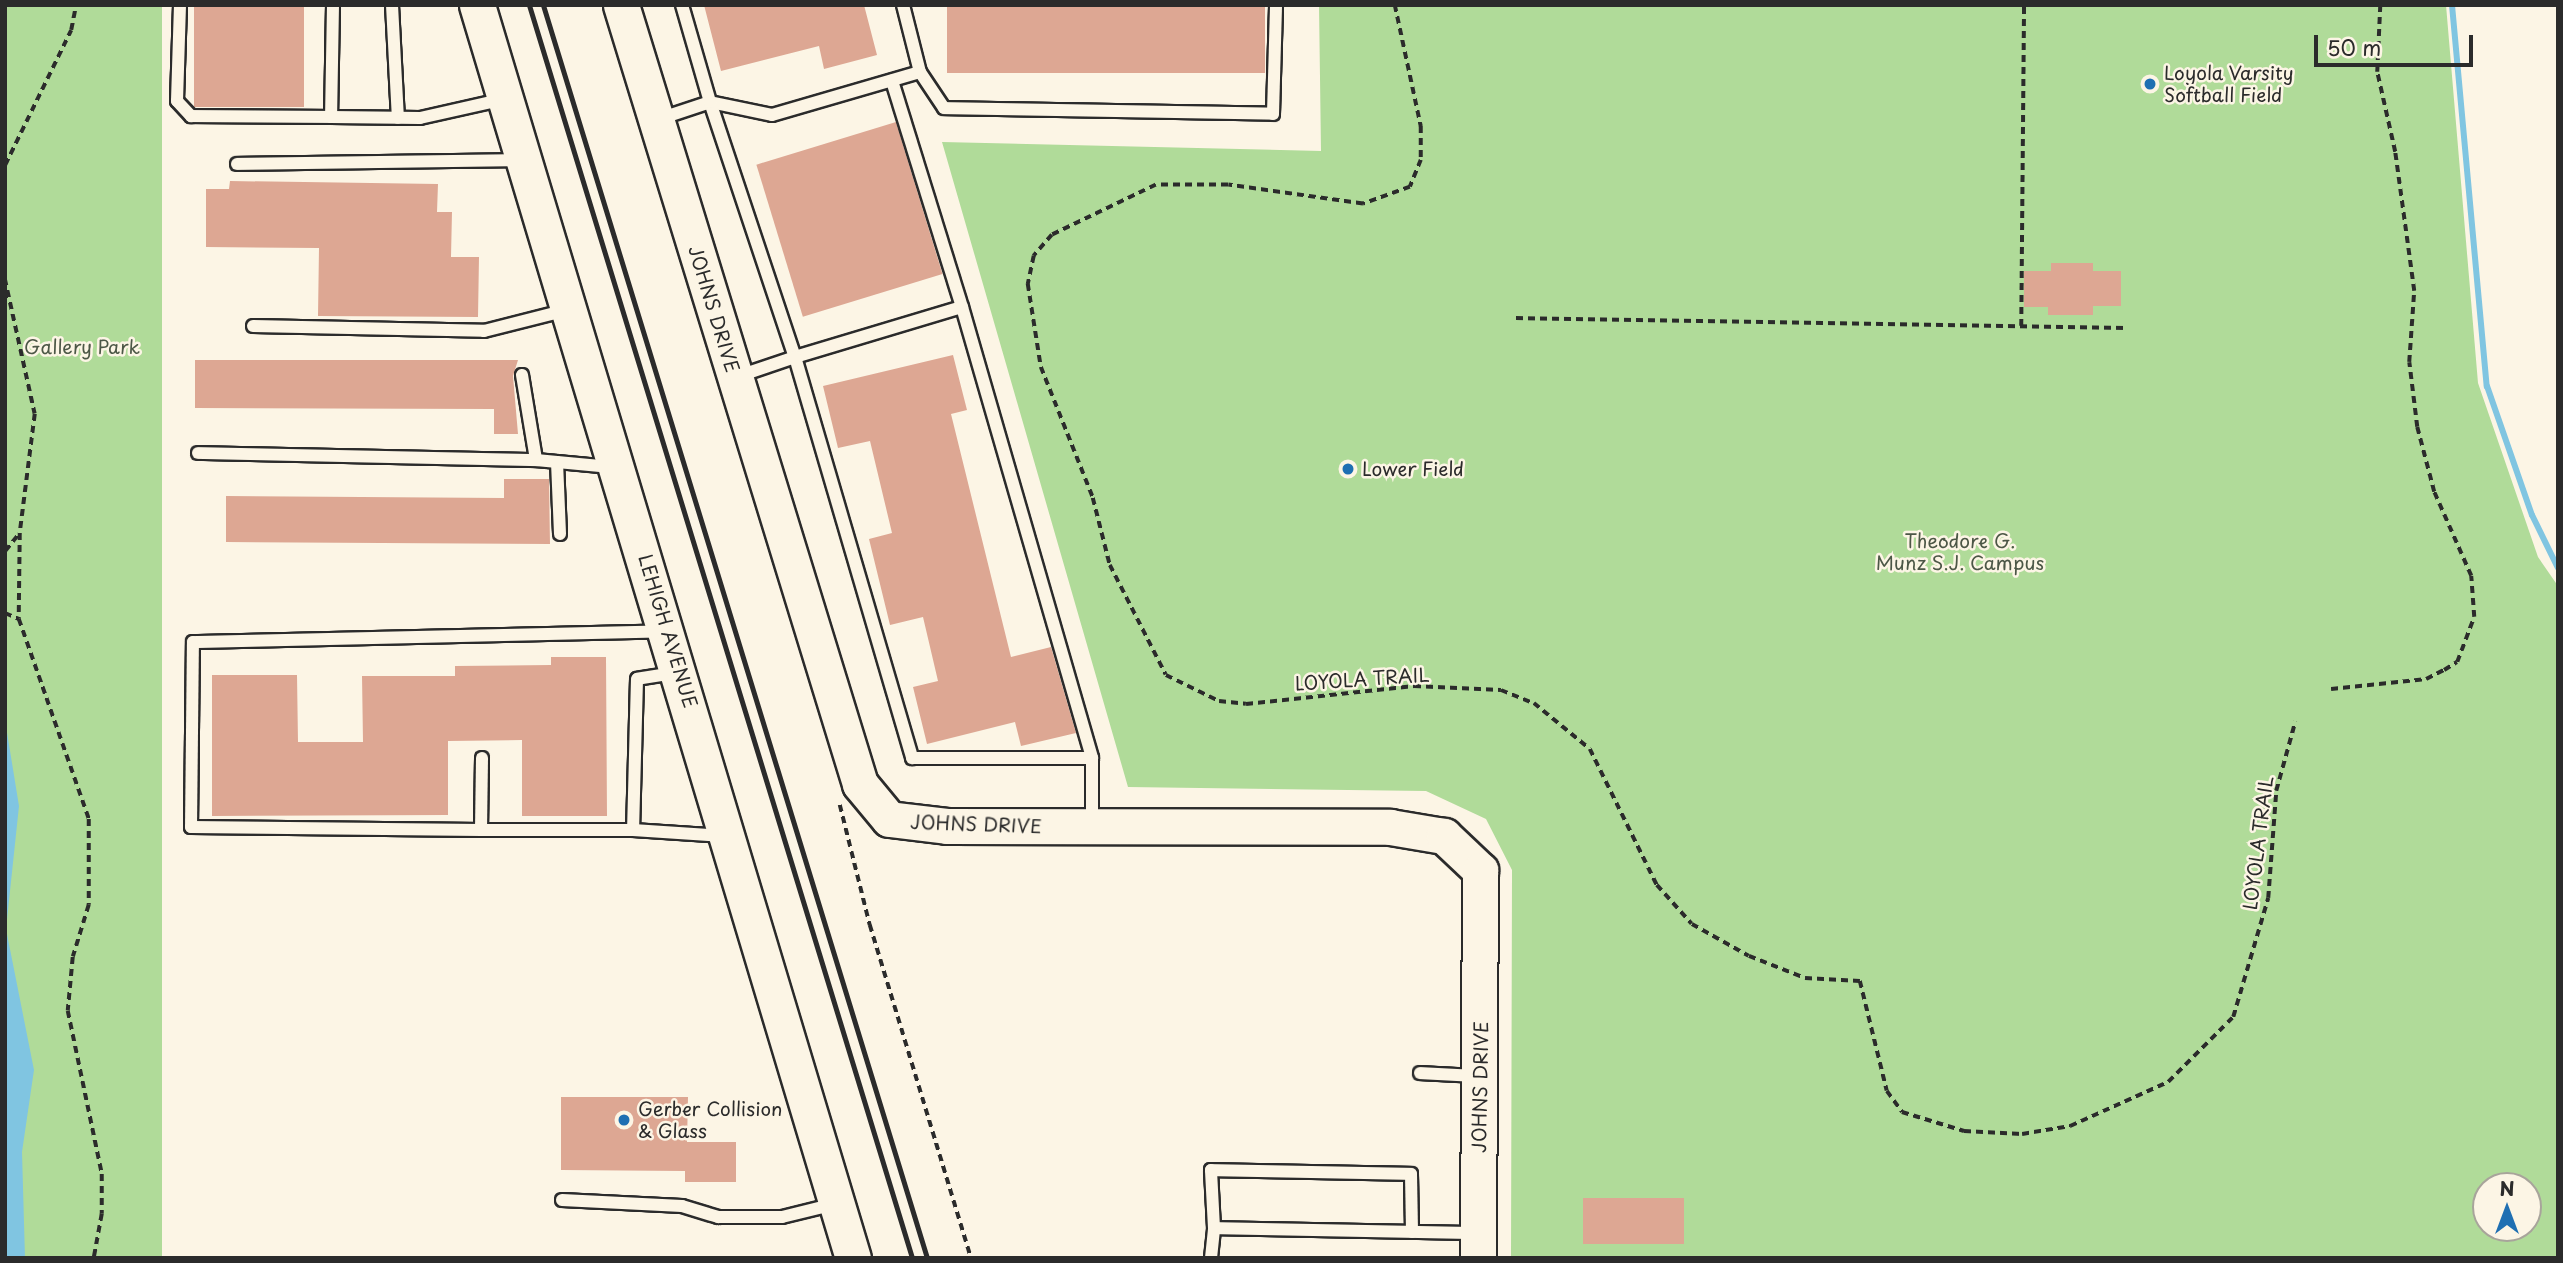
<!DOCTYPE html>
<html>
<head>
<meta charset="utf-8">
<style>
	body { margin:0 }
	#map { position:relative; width:2563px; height:1263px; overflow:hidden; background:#fcf5e5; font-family:"Playpen Sans",sans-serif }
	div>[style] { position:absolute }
	.green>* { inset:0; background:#b0db99; transform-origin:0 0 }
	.water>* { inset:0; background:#80c5e1 }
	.stream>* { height:6px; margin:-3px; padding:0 3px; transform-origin:3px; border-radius:3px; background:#80c5e1 }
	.building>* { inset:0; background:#dda793; transform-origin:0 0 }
	.path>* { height:3.5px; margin-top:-1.75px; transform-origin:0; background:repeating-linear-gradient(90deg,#2b2b2b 0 7px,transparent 0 12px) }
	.roads { filter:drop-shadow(2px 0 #2b2b2b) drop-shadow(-2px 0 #2b2b2b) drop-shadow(0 2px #2b2b2b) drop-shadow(0 -2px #2b2b2b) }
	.lane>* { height:12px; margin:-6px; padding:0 6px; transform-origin:6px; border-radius:6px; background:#fcf5e5 }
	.secondary>* { height:35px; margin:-17.5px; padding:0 17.5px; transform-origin:17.5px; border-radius:17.5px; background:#fcf5e5 }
	.rail>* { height:5px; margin:-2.5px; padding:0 2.5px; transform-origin:2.5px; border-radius:2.5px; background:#2b2b2b }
	.dots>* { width:19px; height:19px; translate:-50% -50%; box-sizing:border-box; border:4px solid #fcf5e5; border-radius:50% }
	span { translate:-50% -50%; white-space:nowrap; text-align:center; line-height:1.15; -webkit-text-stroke:5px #fcf5e5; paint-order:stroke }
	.poi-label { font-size:19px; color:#2b2b2b }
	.left { translate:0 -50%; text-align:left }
	.street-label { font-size:19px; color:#2b2b2b }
	.park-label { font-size:19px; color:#4c5746 }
	.frame { position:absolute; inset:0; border:7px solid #2b2b2b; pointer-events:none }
	.north { position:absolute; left:2472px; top:1172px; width:70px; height:70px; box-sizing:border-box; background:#fcf5e5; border:2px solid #a8a49b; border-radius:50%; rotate:0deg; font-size:19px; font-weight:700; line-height:28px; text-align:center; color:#2b2b2b }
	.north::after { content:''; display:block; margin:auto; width:24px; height:32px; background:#1f6fb2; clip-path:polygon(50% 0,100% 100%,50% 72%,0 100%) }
	.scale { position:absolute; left:2314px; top:35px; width:159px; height:32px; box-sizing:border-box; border:4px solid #2b2b2b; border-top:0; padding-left:9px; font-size:21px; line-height:24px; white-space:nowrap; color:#2b2b2b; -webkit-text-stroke:5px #fcf5e5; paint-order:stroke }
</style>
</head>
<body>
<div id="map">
	<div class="green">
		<i style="left:5px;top:5px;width:157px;height:1253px"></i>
		<i style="clip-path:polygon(evenodd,1319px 5px,2446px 5px,2478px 383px,2538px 557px,2558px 586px,2558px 1258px,1511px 1258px,1512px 870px,1486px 819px,1426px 791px,1128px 787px,942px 142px,1321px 151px,1319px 5px,2486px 1186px,2528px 1186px,2528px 1228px,2486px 1228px,2486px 1186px)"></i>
	</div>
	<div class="water">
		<i style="clip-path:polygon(5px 720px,19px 806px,6px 929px,34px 1070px,22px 1152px,25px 1258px,5px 1258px)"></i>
	</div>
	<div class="stream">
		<i style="left:2452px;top:5px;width:383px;rotate:84.8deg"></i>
		<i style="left:2487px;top:386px;width:137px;rotate:70.8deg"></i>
		<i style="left:2532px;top:515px;width:59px;rotate:63.9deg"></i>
	</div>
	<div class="building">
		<i style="left:194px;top:5px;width:110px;height:102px"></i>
		<i style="clip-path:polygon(704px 5px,864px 5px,877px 55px,824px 69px,819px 46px,721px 71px)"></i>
		<i style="left:947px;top:5px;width:318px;height:68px"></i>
		<i style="left:896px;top:122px;width:159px;height:146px;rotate:73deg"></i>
		<i style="clip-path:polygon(230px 181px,438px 184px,437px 212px,452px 212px,451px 257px,479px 257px,478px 317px,318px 316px,319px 248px,206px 247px,206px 189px,229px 189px)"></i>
		<i style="clip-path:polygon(2051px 263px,2093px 263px,2093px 271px,2121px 271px,2121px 306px,2093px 306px,2093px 315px,2048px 315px,2048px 307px,2024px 307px,2024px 271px,2051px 271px)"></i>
		<i style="clip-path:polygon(953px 355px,967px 410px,951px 414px,1011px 657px,1051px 647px,1076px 733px,1021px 746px,1015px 722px,927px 744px,913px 687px,938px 681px,923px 617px,890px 625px,869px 539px,892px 533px,870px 441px,838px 448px,823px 386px)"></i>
		<i style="clip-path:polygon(195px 360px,518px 360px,513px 376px,518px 434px,494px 434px,494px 409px,195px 408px)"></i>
		<i style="clip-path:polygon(504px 479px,549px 479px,550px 544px,226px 542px,226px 496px,504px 498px)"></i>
		<i style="clip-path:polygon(551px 657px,606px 657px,607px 816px,522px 816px,522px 740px,448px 741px,448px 815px,212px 816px,212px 675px,297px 675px,298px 742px,363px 742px,362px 676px,455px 676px,455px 666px,551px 665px)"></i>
		<i style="clip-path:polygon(561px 1097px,688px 1097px,687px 1142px,736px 1142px,736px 1182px,685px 1182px,685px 1171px,561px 1170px)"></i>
		<i style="left:1583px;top:1198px;width:101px;height:46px"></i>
	</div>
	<div class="path">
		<i style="left:1395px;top:5px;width:124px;rotate:77.9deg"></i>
		<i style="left:1421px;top:126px;width:34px;rotate:90deg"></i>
		<i style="left:1421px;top:160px;width:29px;rotate:112deg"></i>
		<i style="left:1410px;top:187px;width:50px;rotate:160.1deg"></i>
		<i style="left:1363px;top:204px;width:136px;rotate:-172deg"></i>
		<i style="left:1228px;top:185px;width:72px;rotate:180deg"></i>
		<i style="left:1156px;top:185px;width:115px;rotate:154.3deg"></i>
		<i style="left:1052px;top:235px;width:28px;rotate:131deg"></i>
		<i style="left:1034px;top:256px;width:29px;rotate:102deg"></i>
		<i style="left:1028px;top:284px;width:84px;rotate:81.1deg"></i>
		<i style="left:1041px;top:367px;width:141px;rotate:68.3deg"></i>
		<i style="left:1093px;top:498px;width:69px;rotate:75.8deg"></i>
		<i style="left:1110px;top:565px;width:123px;rotate:63deg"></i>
		<i style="left:1166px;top:675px;width:59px;rotate:26.1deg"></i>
		<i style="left:1219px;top:701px;width:27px;rotate:6deg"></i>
		<i style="left:1246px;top:704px;width:169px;rotate:-6.1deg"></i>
		<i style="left:1414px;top:686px;width:87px;rotate:2.6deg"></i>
		<i style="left:1501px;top:690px;width:35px;rotate:22deg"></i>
		<i style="left:1534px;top:703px;width:72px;rotate:39.4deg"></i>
		<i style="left:1590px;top:749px;width:152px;rotate:63.8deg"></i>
		<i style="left:1657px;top:885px;width:52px;rotate:48.1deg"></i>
		<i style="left:1692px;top:924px;width:65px;rotate:29.3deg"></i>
		<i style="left:1749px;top:956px;width:60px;rotate:21.4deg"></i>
		<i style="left:1805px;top:978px;width:55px;rotate:3.1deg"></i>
		<i style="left:1860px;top:981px;width:113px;rotate:76.2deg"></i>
		<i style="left:1887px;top:1091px;width:26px;rotate:54deg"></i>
		<i style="left:1902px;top:1112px;width:65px;rotate:17deg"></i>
		<i style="left:1964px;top:1131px;width:58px;rotate:3deg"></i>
		<i style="left:2022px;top:1134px;width:49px;rotate:-9.5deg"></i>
		<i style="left:2070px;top:1126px;width:107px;rotate:-24.2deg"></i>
		<i style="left:2168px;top:1082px;width:92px;rotate:-45deg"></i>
		<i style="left:2233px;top:1017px;width:124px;rotate:-73.6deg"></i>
		<i style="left:2268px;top:898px;width:107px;rotate:-85.7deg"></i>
		<i style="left:2276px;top:791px;width:72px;rotate:-74.6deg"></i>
		<i style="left:5px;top:165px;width:150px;rotate:-63.9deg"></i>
		<i style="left:71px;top:30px;width:25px;rotate:-79deg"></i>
		<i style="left:5px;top:279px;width:138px;rotate:77.5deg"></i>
		<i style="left:35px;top:414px;width:120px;rotate:97.2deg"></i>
		<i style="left:20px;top:533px;width:86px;rotate:90.7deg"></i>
		<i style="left:19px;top:619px;width:212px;rotate:70.7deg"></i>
		<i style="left:89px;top:819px;width:86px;rotate:90deg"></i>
		<i style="left:89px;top:905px;width:54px;rotate:107.1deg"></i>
		<i style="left:73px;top:957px;width:54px;rotate:95.3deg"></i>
		<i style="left:68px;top:1011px;width:167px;rotate:78.2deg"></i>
		<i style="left:102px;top:1174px;width:40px;rotate:90deg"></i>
		<i style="left:102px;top:1214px;width:45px;rotate:100.3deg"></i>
		<i style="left:1516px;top:318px;width:610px;rotate:0.94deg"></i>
		<i style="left:2021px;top:326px;width:321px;rotate:-89.5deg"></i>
		<i style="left:5px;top:551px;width:22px;rotate:-51deg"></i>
		<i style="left:5px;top:613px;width:15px;rotate:23deg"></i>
		<i style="left:2331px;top:689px;width:96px;rotate:-6deg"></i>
		<i style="left:2426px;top:679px;width:20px;rotate:-27deg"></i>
		<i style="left:2444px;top:670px;width:15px;rotate:-32deg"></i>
		<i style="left:2457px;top:662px;width:48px;rotate:-69.3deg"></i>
		<i style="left:2474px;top:617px;width:41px;rotate:-94.2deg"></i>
		<i style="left:2471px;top:576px;width:92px;rotate:-113.8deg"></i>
		<i style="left:2434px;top:492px;width:67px;rotate:-104.7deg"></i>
		<i style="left:2417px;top:427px;width:65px;rotate:-97deg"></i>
		<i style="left:2409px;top:362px;width:71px;rotate:-86deg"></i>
		<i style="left:2414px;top:291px;width:140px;rotate:-97.8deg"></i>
		<i style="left:2395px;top:152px;width:82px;rotate:-102.7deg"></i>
		<i style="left:2377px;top:72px;width:67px;rotate:-87.4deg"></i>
		<i style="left:840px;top:805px;width:124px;rotate:76deg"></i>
		<i style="left:870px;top:925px;width:348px;rotate:73.1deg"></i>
	</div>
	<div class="roads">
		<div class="lane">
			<i style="left:180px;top:5px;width:96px;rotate:91.8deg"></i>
			<i style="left:177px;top:101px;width:21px;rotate:47deg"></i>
			<i style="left:191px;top:116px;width:140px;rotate:0.4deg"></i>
			<i style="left:333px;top:5px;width:112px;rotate:91deg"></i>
			<i style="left:331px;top:117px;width:89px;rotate:0.6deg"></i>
			<i style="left:420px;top:118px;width:86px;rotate:-12.7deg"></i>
			<i style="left:392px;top:5px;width:113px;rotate:87deg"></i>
			<i style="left:903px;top:5px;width:69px;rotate:75.8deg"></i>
			<i style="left:920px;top:72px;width:43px;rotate:56.3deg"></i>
			<i style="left:944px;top:108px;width:329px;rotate:1deg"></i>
			<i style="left:1273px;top:114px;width:109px;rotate:-88.4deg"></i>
			<i style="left:710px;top:102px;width:269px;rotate:71.6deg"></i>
			<i style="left:795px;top:357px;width:174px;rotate:-16.7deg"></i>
			<i style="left:962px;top:307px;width:237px;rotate:-107.2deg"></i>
			<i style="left:710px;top:102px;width:63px;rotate:11.8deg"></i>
			<i style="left:772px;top:115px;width:154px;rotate:-16.2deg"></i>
			<i style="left:659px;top:119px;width:54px;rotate:-18.4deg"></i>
			<i style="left:710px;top:102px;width:101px;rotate:-106.1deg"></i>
			<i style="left:237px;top:164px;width:284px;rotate:-0.8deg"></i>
			<i style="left:962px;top:307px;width:469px;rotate:73.9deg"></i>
			<i style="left:253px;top:326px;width:231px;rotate:1.2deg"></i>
			<i style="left:484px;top:331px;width:86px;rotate:-14.2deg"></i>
			<i style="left:522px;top:375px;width:86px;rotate:80.6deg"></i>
			<i style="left:536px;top:460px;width:75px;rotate:5.3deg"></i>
			<i style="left:736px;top:377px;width:62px;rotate:-18.7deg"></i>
			<i style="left:795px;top:357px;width:418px;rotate:73.7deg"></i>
			<i style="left:912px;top:758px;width:180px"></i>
			<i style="left:1092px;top:758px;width:65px;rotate:90deg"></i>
			<i style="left:198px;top:453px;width:338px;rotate:1.2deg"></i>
			<i style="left:557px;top:462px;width:72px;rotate:87.6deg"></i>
			<i style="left:674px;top:673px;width:37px;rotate:171deg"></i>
			<i style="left:637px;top:679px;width:151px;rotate:91.5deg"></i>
			<i style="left:633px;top:830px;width:91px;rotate:3.8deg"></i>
			<i style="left:482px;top:758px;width:72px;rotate:90.8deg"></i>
			<i style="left:481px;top:830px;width:152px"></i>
			<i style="left:481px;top:830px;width:290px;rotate:-179.4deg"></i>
			<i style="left:191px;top:827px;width:185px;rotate:-89.4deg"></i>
			<i style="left:193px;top:642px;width:469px;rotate:-1.3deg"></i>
			<i style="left:1420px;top:1073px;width:55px;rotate:3.1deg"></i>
			<i style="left:562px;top:1200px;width:120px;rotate:2.9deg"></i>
			<i style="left:682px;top:1206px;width:38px;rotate:17deg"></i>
			<i style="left:718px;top:1217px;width:64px"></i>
			<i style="left:782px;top:1217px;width:55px;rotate:-13.8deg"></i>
			<i style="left:1214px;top:1228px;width:58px;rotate:-93deg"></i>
			<i style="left:1211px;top:1170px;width:200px;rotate:1.1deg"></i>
			<i style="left:1411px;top:1174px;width:58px;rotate:89deg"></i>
			<i style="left:1211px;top:1258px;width:30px;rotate:-84deg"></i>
			<i style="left:1214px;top:1228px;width:264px;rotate:1.1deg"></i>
		</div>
		<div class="secondary">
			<i style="left:477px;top:5px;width:1308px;rotate:73.3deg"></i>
			<i style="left:621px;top:5px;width:815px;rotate:72.94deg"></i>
			<i style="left:860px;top:784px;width:45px;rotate:50.4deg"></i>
			<i style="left:889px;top:819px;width:58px;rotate:6.9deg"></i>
			<i style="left:947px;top:826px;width:443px;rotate:0.1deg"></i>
			<i style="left:1390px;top:827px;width:55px;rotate:9.5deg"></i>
			<i style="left:1444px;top:836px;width:50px;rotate:43.4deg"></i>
			<i style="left:1480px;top:870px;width:388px;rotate:90.3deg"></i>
		</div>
	</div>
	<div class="rail">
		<i style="left:529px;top:5px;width:1310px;rotate:73deg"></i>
		<i style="left:543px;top:5px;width:1311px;rotate:72.96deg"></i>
	</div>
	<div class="dots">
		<i style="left:2150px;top:84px;background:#1f6fb2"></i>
		<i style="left:1348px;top:469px;background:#1f6fb2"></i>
		<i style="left:624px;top:1120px;background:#1f6fb2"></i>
	</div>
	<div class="poi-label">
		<span class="left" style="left:2164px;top:84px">Loyola Varsity<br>Softball Field</span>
		<span class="left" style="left:1362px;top:469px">Lower Field</span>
		<span class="left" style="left:638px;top:1120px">Gerber Collision<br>&amp; Glass</span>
	</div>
	<div class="street-label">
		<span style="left:714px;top:309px;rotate:73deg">JOHNS DRIVE</span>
		<span style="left:668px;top:631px;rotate:73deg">LEHIGH AVENUE</span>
		<span style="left:1362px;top:679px;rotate:-4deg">LOYOLA TRAIL</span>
		<span style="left:976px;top:824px;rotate:2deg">JOHNS DRIVE</span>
		<span style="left:2258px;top:843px;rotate:-83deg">LOYOLA TRAIL</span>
		<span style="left:1480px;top:1087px;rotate:-89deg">JOHNS DRIVE</span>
	</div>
	<div class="park-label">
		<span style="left:82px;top:347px">Gallery Park</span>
		<span style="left:1960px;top:552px">Theodore G.<br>Munz S.J. Campus</span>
	</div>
	<div class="frame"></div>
	<div class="north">N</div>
	<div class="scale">50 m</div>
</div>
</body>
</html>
